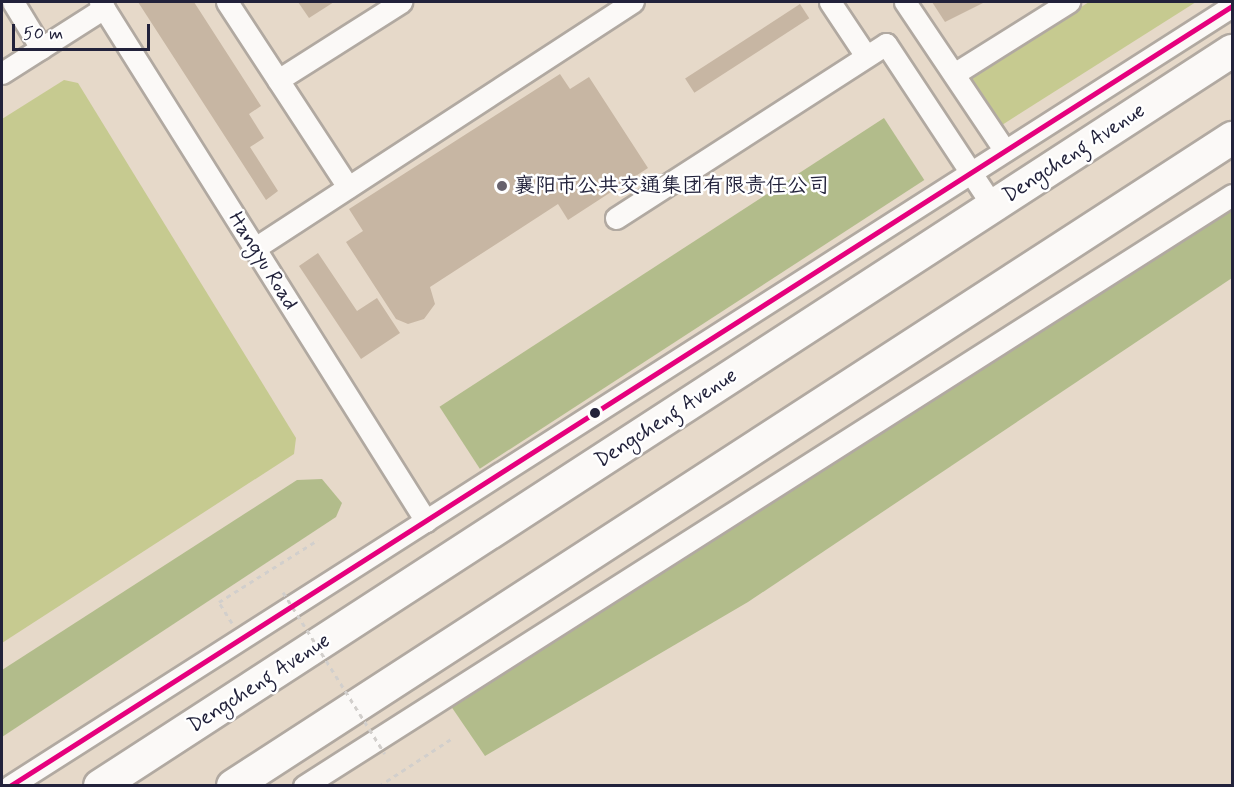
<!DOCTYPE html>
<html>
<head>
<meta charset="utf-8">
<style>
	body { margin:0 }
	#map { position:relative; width:1234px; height:787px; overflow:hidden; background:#e6d9c9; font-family:Mynerve,"LXGW WenKai TC",sans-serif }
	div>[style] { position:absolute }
	.green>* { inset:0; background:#c6ca90 }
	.forest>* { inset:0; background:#b2bc8b; transform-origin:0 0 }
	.building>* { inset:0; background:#c7b6a3; transform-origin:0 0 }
	.path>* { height:3px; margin-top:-1.5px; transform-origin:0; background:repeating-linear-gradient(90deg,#d2cfcc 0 4.5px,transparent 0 9px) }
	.roads { filter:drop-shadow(2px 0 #b1a9a1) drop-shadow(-2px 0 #b1a9a1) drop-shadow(0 2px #b1a9a1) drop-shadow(0 -2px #b1a9a1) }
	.minor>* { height:21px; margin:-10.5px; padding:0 10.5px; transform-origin:10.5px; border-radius:10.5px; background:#fbf9f7 }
	.highway>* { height:32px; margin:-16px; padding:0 16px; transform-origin:16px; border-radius:16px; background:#fbf9f7 }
	.path-bridge>* { height:3px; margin-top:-1.5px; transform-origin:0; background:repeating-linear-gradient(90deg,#d2cfcc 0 4.5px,transparent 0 9px) }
	.bus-1>* { height:4.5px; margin:-2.25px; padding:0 2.25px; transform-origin:2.25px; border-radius:2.25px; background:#e5007d }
	.dots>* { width:16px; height:16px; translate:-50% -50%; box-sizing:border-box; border:3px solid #fff; border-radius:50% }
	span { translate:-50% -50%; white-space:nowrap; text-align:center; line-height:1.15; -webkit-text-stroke:5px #fff; paint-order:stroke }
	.street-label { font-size:21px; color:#22223b }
	.poi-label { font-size:21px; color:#22223b }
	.left { translate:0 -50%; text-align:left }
	.frame { position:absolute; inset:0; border:3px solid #22223b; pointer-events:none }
	.scale { position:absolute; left:12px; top:24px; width:138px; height:27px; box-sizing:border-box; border:3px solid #22223b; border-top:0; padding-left:8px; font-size:18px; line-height:21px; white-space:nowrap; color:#22223b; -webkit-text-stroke:4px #fff; paint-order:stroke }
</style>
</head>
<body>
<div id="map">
	<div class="green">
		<i style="clip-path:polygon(1089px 2px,1196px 2px,1002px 125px,992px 122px,969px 85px,972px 76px)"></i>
		<i style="clip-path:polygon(64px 80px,78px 83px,296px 438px,294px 454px,2px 643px,2px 119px)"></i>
	</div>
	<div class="forest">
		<i style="left:884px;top:118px;width:74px;height:530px;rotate:57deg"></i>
		<i style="clip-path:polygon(1232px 195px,1232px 278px,748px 602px,485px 756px,444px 696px)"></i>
		<i style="clip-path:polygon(322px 479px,342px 503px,336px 517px,2px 737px,2px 670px,297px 480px)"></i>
	</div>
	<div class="building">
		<i style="clip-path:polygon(138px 2px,194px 2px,261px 106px,249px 114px,264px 138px,250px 147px,278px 191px,266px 200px)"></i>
		<i style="clip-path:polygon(298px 2px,334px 2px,309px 18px)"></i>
		<i style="clip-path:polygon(932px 2px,985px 2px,945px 22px)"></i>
		<i style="left:800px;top:4px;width:17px;height:137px;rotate:57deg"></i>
		<i style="clip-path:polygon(560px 74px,570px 89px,589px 77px,648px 168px,568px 220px,558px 204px,430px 287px,435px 304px,424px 319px,408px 324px,396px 319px,346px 242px,363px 231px,349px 209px)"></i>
		<i style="clip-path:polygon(318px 253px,357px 311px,377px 298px,400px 333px,361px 359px,299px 266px)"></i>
	</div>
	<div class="path">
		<i style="left:232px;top:623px;width:25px;rotate:-122deg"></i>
		<i style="left:219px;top:602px;width:117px;rotate:-32.1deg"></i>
		<i style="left:379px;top:786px;width:86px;rotate:-33.1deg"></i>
	</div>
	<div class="roads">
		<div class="minor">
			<i style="left:13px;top:2px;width:54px;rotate:58.7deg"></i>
			<i style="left:100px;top:2px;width:613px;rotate:57.87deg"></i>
			<i style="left:227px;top:2px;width:221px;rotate:56.8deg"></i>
			<i style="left:830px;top:2px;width:65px;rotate:56.3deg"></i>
			<i style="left:905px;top:2px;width:179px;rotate:56.1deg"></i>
			<i style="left:2px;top:73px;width:121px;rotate:-32.5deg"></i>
			<i style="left:954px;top:74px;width:136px;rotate:-32.1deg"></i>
			<i style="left:278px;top:80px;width:146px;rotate:-32.4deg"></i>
			<i style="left:616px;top:218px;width:321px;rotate:-32.8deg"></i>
			<i style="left:886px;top:44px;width:194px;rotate:56.6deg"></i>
			<i style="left:255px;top:248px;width:451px;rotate:-33.1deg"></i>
			<i style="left:10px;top:786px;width:1450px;rotate:-32.55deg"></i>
			<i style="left:304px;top:786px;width:1100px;rotate:-32.49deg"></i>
		</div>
		<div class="highway">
			<i style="left:100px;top:786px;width:1350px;rotate:-33deg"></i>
			<i style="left:233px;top:786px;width:1191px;rotate:-32.97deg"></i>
		</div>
	</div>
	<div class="path-bridge">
		<i style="left:283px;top:592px;width:191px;rotate:57.8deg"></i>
	</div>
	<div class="bus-1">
		<i style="left:10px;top:786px;width:1450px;rotate:-32.55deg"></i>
	</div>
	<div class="dots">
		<i style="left:502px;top:186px;background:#67626d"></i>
		<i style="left:595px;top:413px;background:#22223b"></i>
	</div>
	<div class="street-label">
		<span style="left:1074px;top:153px;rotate:-33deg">Dengcheng Avenue</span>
		<span style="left:263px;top:261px;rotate:58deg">Hangyu Road</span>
		<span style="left:666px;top:418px;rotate:-33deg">Dengcheng Avenue</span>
		<span style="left:259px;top:683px;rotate:-33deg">Dengcheng Avenue</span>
	</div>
	<div class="poi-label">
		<span class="left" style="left:514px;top:186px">襄阳市公共交通集团有限责任公司</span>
	</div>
	<div class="frame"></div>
	<div class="scale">50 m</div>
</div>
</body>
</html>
